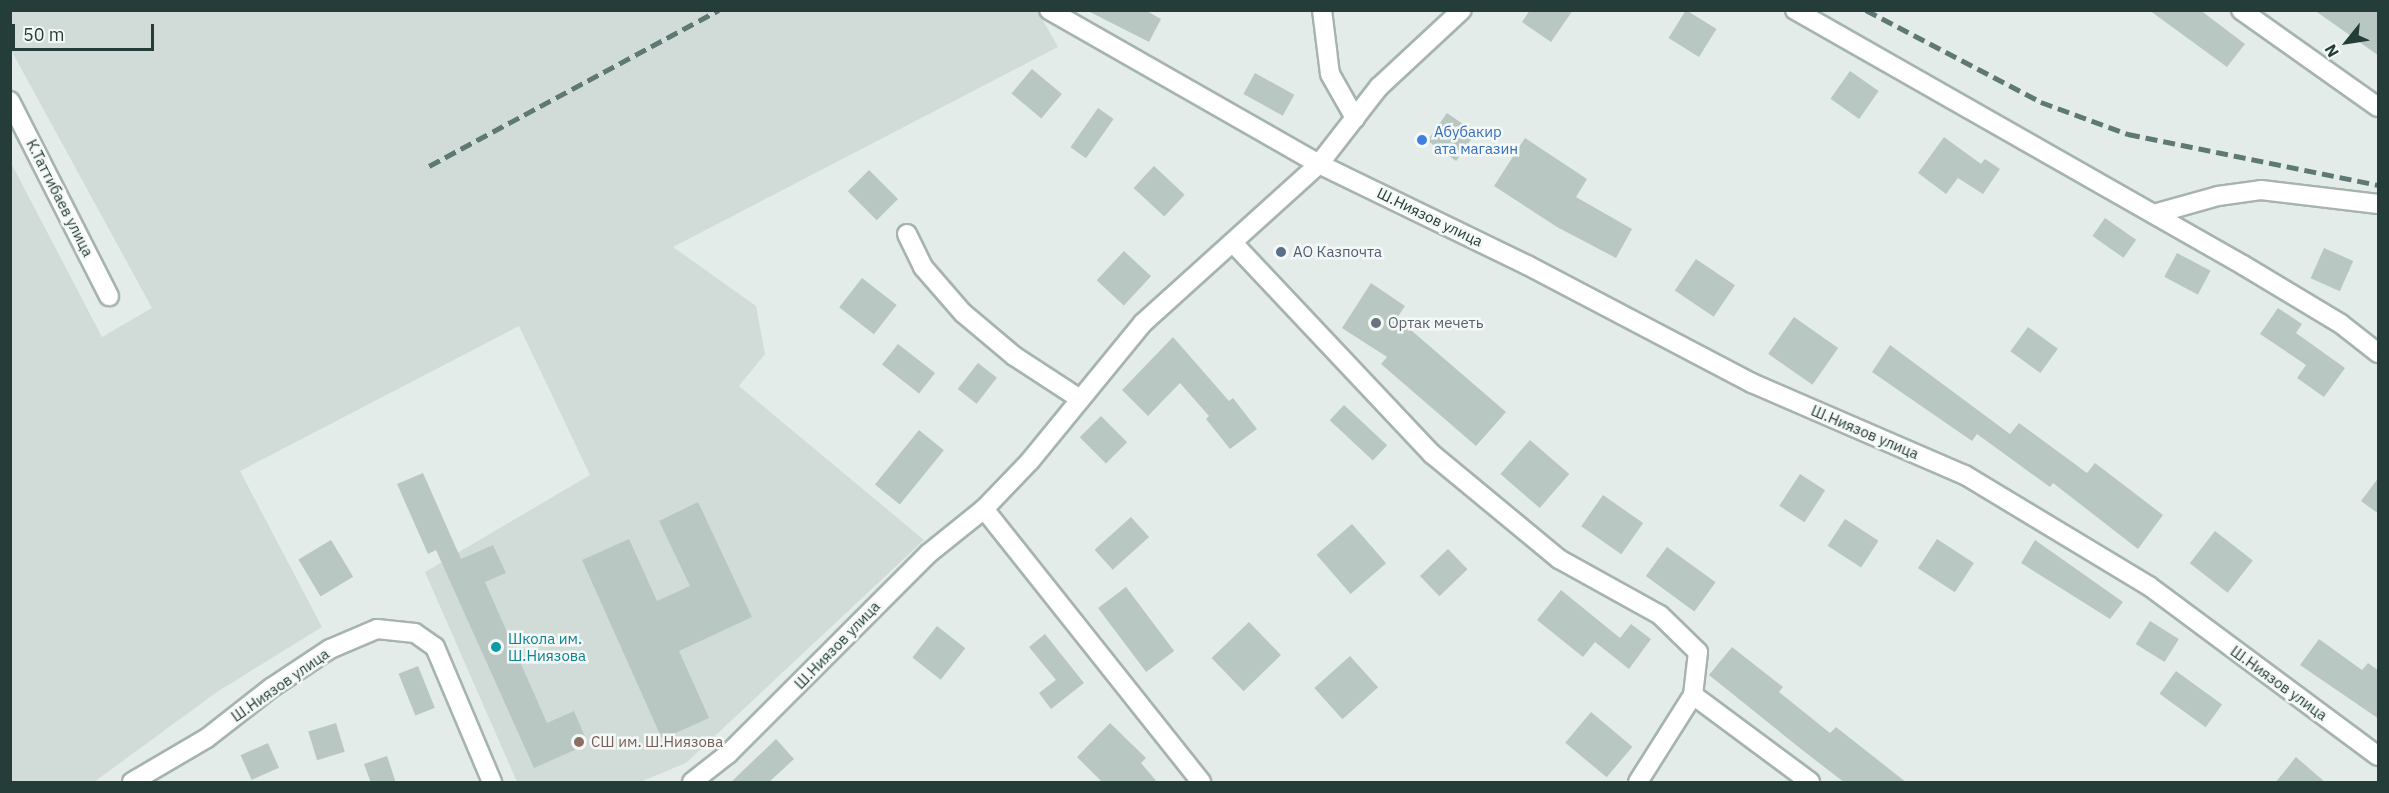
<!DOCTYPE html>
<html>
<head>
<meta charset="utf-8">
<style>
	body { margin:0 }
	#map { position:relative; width:2389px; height:793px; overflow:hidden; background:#e3ece9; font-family:"IBM Plex Sans",sans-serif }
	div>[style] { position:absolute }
	.built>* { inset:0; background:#d1dcd8 }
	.building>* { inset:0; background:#b9c7c2; transform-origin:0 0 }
	.roads { filter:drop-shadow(2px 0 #a6b4b0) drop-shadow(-2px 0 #a6b4b0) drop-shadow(0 2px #a6b4b0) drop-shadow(0 -2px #a6b4b0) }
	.minor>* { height:18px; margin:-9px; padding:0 9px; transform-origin:9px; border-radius:9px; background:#fff }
	.rail>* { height:4.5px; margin-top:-2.25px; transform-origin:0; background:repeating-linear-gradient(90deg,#5e7873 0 12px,transparent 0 18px) }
	.dots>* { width:16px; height:16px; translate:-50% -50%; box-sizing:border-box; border:3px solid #f4f9f7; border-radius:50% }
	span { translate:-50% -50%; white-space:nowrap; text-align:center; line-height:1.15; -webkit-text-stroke:5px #f4f9f7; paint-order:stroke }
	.shop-label { font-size:15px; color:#366cbe }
	.left { translate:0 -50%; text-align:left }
	.street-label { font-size:15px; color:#243d38 }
	.service-label { font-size:15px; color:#4e5e75 }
	.worship-label { font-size:15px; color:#5b616d }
	.culture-label { font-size:15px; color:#0d838f }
	.education-label { font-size:15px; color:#785e54 }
	.frame { position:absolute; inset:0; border:12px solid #243d38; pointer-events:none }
	.north { position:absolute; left:2317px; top:12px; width:60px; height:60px; -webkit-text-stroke:4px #f4f9f7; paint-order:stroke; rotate:240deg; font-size:16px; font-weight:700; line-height:24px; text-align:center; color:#243d38 }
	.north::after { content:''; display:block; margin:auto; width:21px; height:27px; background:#243d38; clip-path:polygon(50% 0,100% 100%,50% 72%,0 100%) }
	.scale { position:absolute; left:12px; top:24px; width:142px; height:27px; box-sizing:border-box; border:3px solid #243d38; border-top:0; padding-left:8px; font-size:18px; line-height:21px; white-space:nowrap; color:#243d38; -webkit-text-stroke:4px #f4f9f7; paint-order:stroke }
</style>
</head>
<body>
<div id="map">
	<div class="built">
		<i style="clip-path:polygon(1037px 10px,1058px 47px,673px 247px,756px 306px,765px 354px,739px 386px,924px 540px,686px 763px,640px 782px,517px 782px,425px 572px,590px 475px,519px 326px,240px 471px,322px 627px,217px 692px,94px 782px,11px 782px,10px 161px,102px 337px,152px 308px,11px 50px,11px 11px)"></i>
	</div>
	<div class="building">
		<i style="clip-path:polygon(1086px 10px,1145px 10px,1161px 19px,1149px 42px)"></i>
		<i style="clip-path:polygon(1530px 10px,1573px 10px,1551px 42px,1522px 22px)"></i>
		<i style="left:1686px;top:10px;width:36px;height:33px;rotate:32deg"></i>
		<i style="clip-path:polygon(2149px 10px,2200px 10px,2245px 44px,2227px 67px)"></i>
		<i style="clip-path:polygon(2314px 10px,2379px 10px,2379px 56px,2341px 29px)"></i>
		<i style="left:1032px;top:69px;width:39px;height:32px;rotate:40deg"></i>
		<i style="left:1850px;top:71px;width:35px;height:34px;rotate:35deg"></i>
		<i style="left:1255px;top:73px;width:45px;height:24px;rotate:29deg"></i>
		<i style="left:1098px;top:108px;width:19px;height:48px;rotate:35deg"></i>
		<i style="left:1447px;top:113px;width:35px;height:34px;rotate:35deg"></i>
		<i style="clip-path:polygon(1944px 137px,1981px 164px,1985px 159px,2000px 169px,1983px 194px,1958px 178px,1946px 194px,1918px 173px)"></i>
		<i style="clip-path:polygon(1525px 138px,1587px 179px,1576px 197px,1632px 229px,1616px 258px,1557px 227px,1494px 186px)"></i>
		<i style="left:1154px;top:166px;width:42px;height:30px;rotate:43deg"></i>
		<i style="left:869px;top:170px;width:41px;height:30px;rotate:45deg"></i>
		<i style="left:2105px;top:218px;width:38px;height:22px;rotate:35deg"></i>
		<i style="left:2324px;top:248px;width:32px;height:33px;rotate:24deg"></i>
		<i style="left:1124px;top:251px;width:37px;height:40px;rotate:43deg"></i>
		<i style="left:2177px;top:253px;width:38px;height:27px;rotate:28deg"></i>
		<i style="left:1696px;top:259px;width:47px;height:38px;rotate:34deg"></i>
		<i style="left:862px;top:278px;width:44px;height:37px;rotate:38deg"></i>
		<i style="clip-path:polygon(1371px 283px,1405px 306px,1397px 318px,1506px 412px,1476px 446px,1381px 364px,1387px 357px,1342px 328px)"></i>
		<i style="clip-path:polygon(2278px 308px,2302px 324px,2296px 333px,2345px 368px,2324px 397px,2297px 378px,2306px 365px,2260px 334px)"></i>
		<i style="left:1794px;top:317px;width:54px;height:45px;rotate:35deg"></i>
		<i style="left:2028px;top:327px;width:37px;height:30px;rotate:36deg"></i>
		<i style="clip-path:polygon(1173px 337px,1229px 401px,1233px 398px,1257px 429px,1230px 449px,1206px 419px,1209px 416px,1180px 383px,1148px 416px,1122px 390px)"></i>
		<i style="left:898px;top:344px;width:47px;height:26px;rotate:38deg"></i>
		<i style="clip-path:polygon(1890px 345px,2010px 434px,2019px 423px,2087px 473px,2095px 463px,2163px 515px,2138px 549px,2053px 483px,2050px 487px,1977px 434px,1972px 441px,1872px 372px)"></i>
		<i style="left:978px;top:363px;width:24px;height:33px;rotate:38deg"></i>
		<i style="left:1344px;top:405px;width:59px;height:21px;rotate:43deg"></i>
		<i style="left:1101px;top:416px;width:37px;height:30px;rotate:45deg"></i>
		<i style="left:919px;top:430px;width:32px;height:70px;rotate:39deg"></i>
		<i style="left:1530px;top:440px;width:52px;height:45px;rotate:41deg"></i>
		<i style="clip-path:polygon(423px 473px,461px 559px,493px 545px,506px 573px,485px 582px,547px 723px,574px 711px,588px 744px,534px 768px,436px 550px,428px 554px,397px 484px)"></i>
		<i style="left:1800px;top:474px;width:30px;height:38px;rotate:33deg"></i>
		<i style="clip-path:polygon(2379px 477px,2379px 514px,2361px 501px)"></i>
		<i style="left:1603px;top:495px;width:49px;height:38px;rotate:35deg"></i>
		<i style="clip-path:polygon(698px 502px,752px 617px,679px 651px,709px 718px,662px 739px,582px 560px,629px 539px,657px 601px,690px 586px,659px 521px)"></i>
		<i style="left:1131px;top:517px;width:27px;height:49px;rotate:48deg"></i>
		<i style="left:1845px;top:519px;width:40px;height:32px;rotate:33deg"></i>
		<i style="left:1352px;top:524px;width:52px;height:47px;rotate:49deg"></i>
		<i style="left:2215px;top:531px;width:48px;height:41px;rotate:38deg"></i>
		<i style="left:1937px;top:539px;width:44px;height:35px;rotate:33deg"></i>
		<i style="left:331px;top:540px;width:43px;height:38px;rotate:59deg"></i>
		<i style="clip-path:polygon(2035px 540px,2123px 602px,2110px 619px,2021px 563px)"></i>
		<i style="left:1667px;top:547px;width:60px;height:36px;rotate:36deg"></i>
		<i style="left:1448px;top:549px;width:28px;height:39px;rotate:46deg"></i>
		<i style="left:1126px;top:587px;width:80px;height:35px;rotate:53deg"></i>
		<i style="clip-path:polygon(1561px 590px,1620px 638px,1631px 624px,1651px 639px,1629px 669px,1595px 642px,1583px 657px,1537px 620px)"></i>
		<i style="left:2150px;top:621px;width:34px;height:27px;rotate:32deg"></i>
		<i style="left:1249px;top:622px;width:46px;height:52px;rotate:46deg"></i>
		<i style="left:937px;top:626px;width:36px;height:40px;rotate:38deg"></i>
		<i style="clip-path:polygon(1045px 634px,1084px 683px,1051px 709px,1039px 693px,1056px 680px,1029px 647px)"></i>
		<i style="clip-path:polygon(2319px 639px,2362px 670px,2368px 663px,2379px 671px,2379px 719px,2300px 665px)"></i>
		<i style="clip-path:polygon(1732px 647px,1783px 687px,1779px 692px,1830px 733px,1836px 727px,1907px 783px,1845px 783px,1801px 749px,1709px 675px)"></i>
		<i style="left:1350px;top:656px;width:42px;height:48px;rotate:48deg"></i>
		<i style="left:418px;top:666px;width:45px;height:21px;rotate:68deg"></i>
		<i style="left:2176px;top:671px;width:57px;height:28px;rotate:36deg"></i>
		<i style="left:1591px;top:712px;width:54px;height:40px;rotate:40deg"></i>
		<i style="left:336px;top:723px;width:30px;height:29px;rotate:73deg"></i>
		<i style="clip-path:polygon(1110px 723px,1146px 758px,1141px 763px,1158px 783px,1103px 783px,1077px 757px)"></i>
		<i style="clip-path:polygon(776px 739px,794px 759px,768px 783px,730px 783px)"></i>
		<i style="left:268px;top:743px;width:27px;height:30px;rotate:66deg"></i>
		<i style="clip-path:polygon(387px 756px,396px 783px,371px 783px,364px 764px)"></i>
		<i style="clip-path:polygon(2296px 757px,2326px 783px,2275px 783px)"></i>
	</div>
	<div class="roads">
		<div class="minor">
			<i style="left:1049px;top:10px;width:311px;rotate:29.7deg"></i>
			<i style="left:1319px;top:164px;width:231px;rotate:25.9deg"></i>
			<i style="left:1527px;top:265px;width:254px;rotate:27.7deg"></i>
			<i style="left:1752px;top:383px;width:232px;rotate:23.4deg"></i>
			<i style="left:1965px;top:475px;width:215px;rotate:31.1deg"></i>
			<i style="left:2149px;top:586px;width:285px;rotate:36.6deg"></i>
			<i style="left:1322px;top:10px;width:64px;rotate:82.9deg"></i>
			<i style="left:1330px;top:74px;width:51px;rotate:60.4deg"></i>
			<i style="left:1795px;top:10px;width:515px;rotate:29.65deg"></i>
			<i style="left:2243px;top:265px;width:114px;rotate:31deg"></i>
			<i style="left:2341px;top:324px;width:47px;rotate:38.1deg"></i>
			<i style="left:2241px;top:10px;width:168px;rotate:35.3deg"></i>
			<i style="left:10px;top:101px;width:219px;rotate:63.1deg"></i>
			<i style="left:2154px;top:214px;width:66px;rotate:-15.7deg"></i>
			<i style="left:2218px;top:196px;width:43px;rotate:-7.9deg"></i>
			<i style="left:2261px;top:190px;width:118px;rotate:6.8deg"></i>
			<i style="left:907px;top:234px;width:37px;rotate:64deg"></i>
			<i style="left:923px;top:267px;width:61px;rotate:49deg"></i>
			<i style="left:963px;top:313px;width:67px;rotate:40.1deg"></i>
			<i style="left:1014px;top:356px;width:79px;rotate:33.1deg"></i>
			<i style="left:1234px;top:244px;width:289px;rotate:46.7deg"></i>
			<i style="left:1432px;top:454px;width:165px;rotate:39.6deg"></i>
			<i style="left:1559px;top:559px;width:115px;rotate:29deg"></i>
			<i style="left:1660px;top:615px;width:53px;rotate:44.2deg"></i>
			<i style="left:1698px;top:652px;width:43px;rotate:96.6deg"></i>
			<i style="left:1693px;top:695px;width:146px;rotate:36.6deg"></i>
			<i style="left:984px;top:509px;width:349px;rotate:51.5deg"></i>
			<i style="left:132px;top:782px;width:87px;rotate:-30.4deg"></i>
			<i style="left:207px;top:738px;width:81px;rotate:-38deg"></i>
			<i style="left:271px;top:688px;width:71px;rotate:-33.5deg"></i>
			<i style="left:330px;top:649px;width:51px;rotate:-23.1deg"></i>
			<i style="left:377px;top:629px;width:38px;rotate:6deg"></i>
			<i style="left:415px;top:633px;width:24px;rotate:35deg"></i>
			<i style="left:435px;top:647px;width:147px;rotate:67.1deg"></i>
			<i style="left:692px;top:782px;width:46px;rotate:-37.9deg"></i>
			<i style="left:728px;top:754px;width:283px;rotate:-45deg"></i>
			<i style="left:928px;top:554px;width:72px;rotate:-38.8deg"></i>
			<i style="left:984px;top:509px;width:66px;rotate:-46.2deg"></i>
			<i style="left:1030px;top:461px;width:178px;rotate:-50.7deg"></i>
			<i style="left:1143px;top:323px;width:237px;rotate:-42.1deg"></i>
			<i style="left:1319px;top:164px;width:98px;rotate:-52.1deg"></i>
			<i style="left:1379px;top:87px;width:113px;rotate:-42.9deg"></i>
			<i style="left:1638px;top:782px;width:103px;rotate:-57.7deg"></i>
		</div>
	</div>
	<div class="rail">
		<i style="left:1866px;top:10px;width:198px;rotate:27.7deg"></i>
		<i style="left:2041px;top:102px;width:93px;rotate:20.2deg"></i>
		<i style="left:2128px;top:134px;width:255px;rotate:11.5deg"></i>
		<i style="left:429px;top:166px;width:329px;rotate:-28.3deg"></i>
	</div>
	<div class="dots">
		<i style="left:1422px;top:140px;background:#3f7fe0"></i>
		<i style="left:1281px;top:252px;background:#5c6f8a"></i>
		<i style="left:1376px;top:323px;background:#6b7280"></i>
		<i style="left:496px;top:647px;background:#0f9aa8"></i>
		<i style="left:579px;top:742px;background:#8d6e63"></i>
	</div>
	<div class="shop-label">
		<span class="left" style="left:1434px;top:140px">Абубакир<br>ата магазин</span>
	</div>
	<div class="street-label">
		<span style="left:60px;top:198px;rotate:63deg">К.Таттибаев улица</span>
		<span style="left:1430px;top:217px;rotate:26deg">Ш.Ниязов улица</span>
		<span style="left:1865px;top:432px;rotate:23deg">Ш.Ниязов улица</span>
		<span style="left:837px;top:645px;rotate:-46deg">Ш.Ниязов улица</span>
		<span style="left:2279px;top:683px;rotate:36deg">Ш.Ниязов улица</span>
		<span style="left:280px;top:685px;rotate:-35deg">Ш.Ниязов улица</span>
	</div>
	<div class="service-label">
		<span class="left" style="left:1293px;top:252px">АО Казпочта</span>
	</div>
	<div class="worship-label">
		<span class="left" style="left:1388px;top:323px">Ортак мечеть</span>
	</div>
	<div class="culture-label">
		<span class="left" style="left:508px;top:647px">Школа им.<br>Ш.Ниязова</span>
	</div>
	<div class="education-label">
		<span class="left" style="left:591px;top:742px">СШ им. Ш.Ниязова</span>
	</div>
	<div class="frame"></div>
	<div class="north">N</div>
	<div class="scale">50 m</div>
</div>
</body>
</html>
